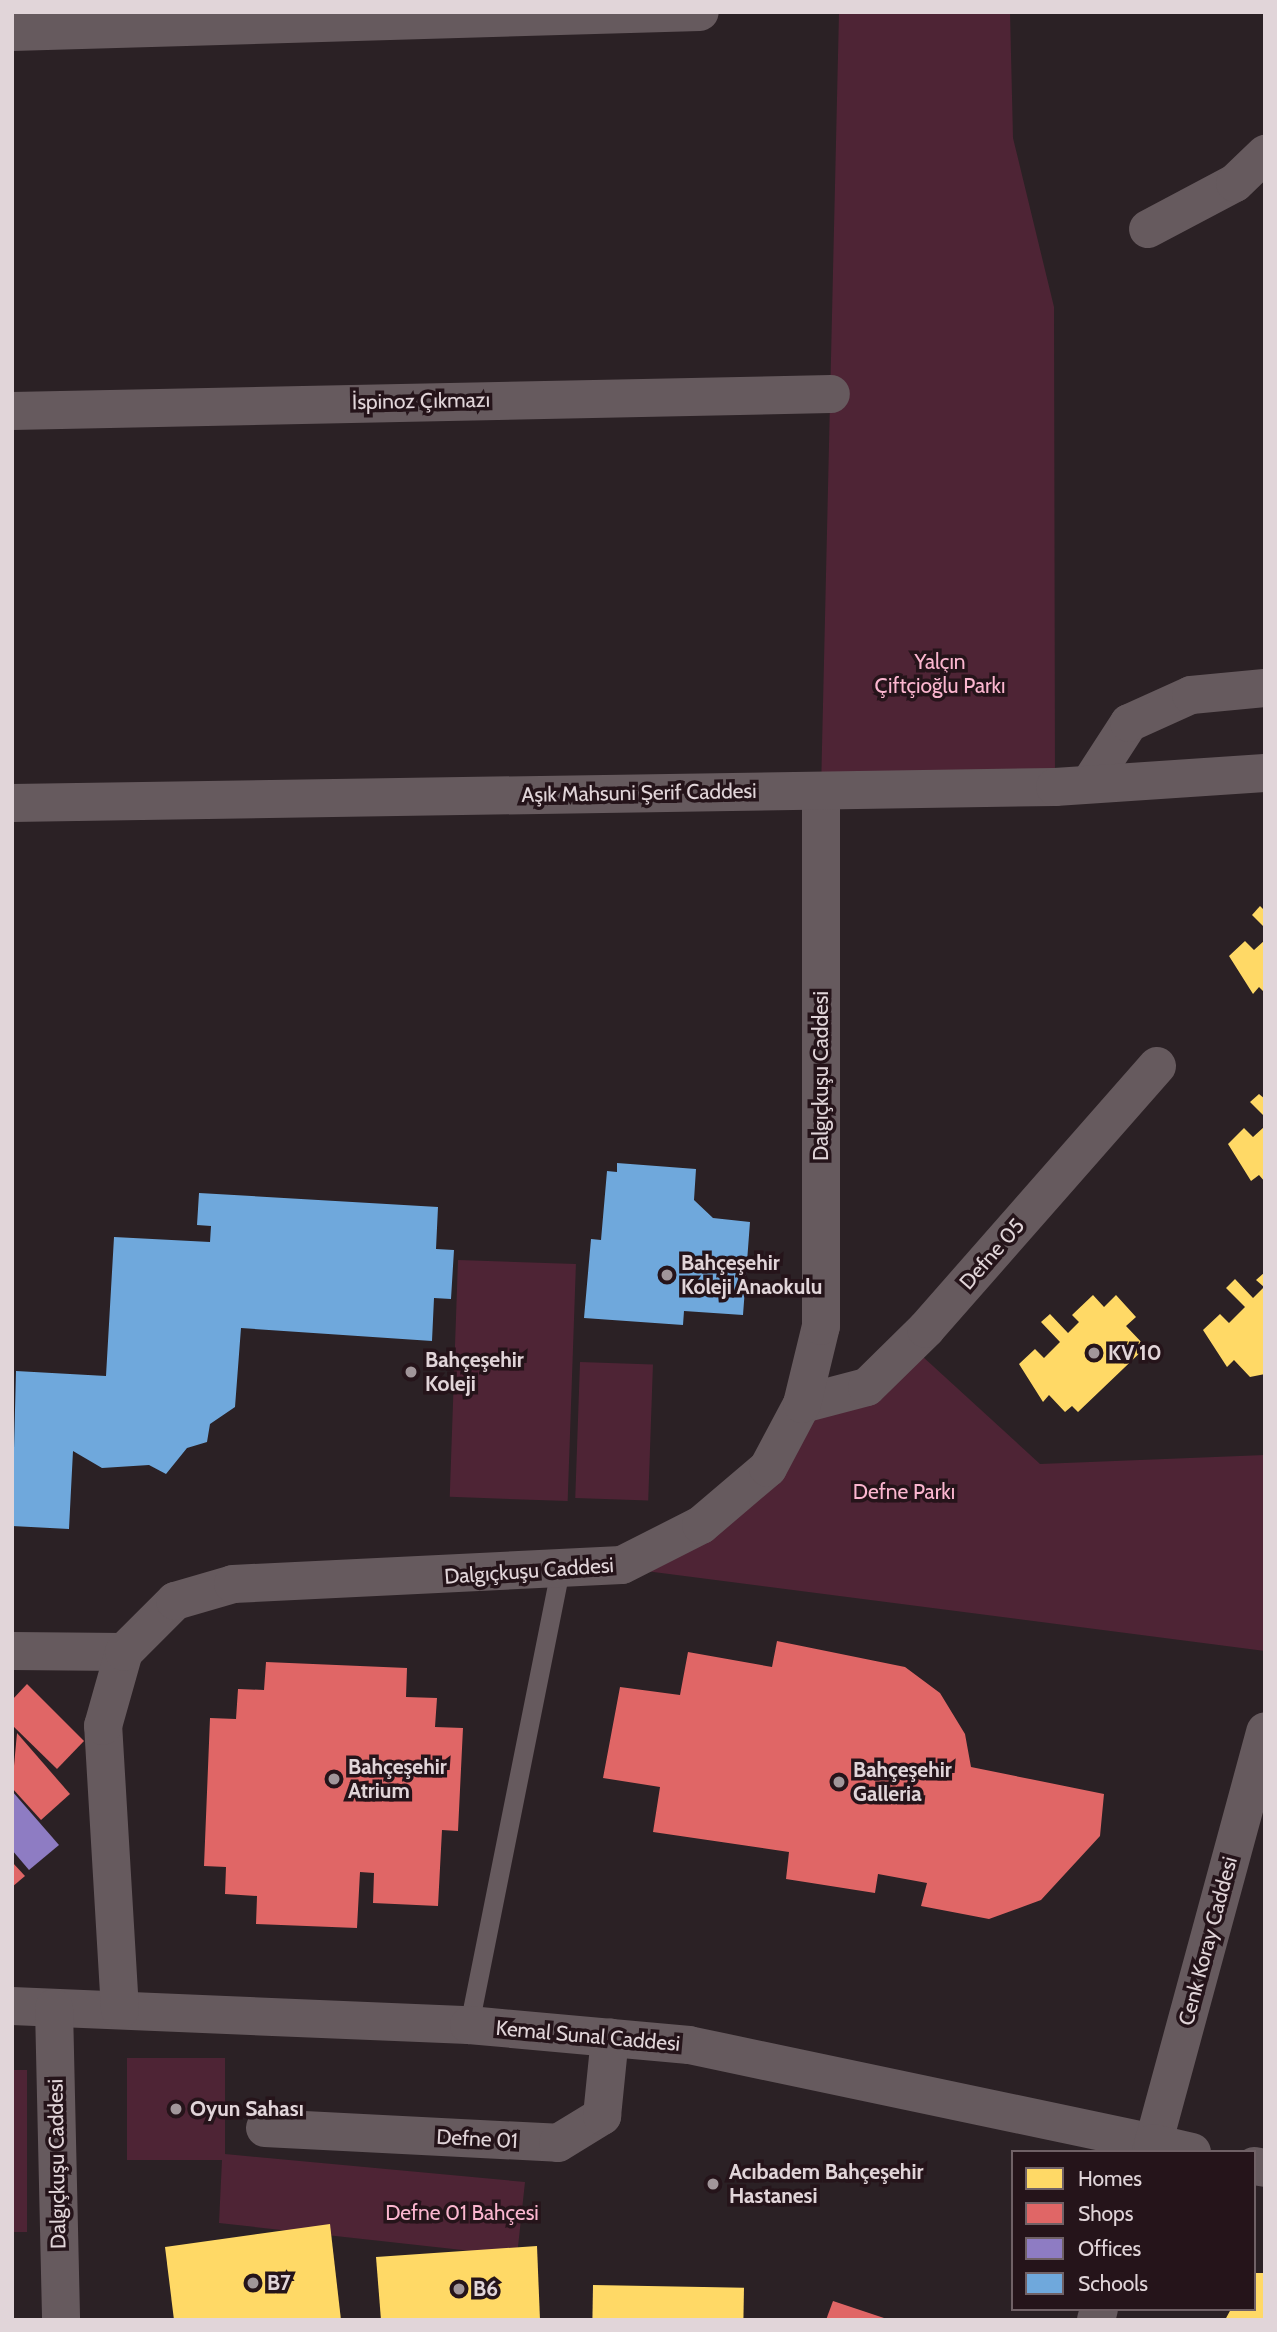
<!DOCTYPE html>
<html>
<head>
<meta charset="utf-8">
<style>
	body { margin:0 }
	#map { position:relative; width:1277px; height:2332px; overflow:hidden; background:#2b2125; font-family:Cabin,sans-serif }
	div>[style] { position:absolute }
	.green>* { inset:0; background:#4e2435; transform-origin:0 0 }
	.homes>* { inset:0; background:#ffd966; transform-origin:0 0 }
	.shops>* { inset:0; background:#e06666 }
	.offices>* { inset:0; background:#8e7cc3 }
	.schools>* { inset:0; background:#6fa8dc }
	.service>* { height:19px; margin:-9.5px; padding:0 9.5px; transform-origin:9.5px; border-radius:9.5px; background:#665a5e }
	.minor>* { height:38px; margin:-19px; padding:0 19px; transform-origin:19px; border-radius:19px; background:#665a5e }
	.tertiary>* { height:38px; margin:-19px; padding:0 19px; transform-origin:19px; border-radius:19px; background:#665a5e }
	.dots>* { width:19px; height:19px; translate:-50% -50%; box-sizing:border-box; border:4px solid #25141a; border-radius:50% }
	span { translate:-50% -50%; white-space:nowrap; text-align:center; line-height:1.15; -webkit-text-stroke:7px #25141a; paint-order:stroke }
	.street-label { font-size:21px; color:#e1d5d9 }
	.park-label { font-size:21px; color:#fbb6cf }
	.poi-label { font-size:21px; color:#e1d5d9; font-weight:700 }
	.left { translate:0 -50%; text-align:left }
	.frame { position:absolute; inset:0; border:14px solid #e1d5d9; pointer-events:none }
	.legend { position:absolute; left:1011px; top:2150px; width:245px; height:161px; box-sizing:border-box; background:#25141a; border:2px solid #706166; margin:0; padding:9px 12px; list-style:none; font-size:21px; color:#e1d5d9 }
	.legend li { display:flex; align-items:center; gap:14px; height:35px }
	.legend b { width:35px; border:2px solid #706166 }
</style>
</head>
<body>
<div id="map">
	<div class="green">
		<i style="clip-path:polygon(839px 12px,1010px 12px,1013px 138px,1054px 307px,1055px 787px,821px 791px)"></i>
		<i style="left:458px;top:1260px;width:118px;height:237px;rotate:2deg"></i>
		<i style="clip-path:polygon(910px 1345px,1040px 1464px,1265px 1455px,1265px 1651px,607px 1566px,701px 1525px,802px 1404px)"></i>
		<i style="left:580px;top:1362px;width:73px;height:136px;rotate:2deg"></i>
		<i style="clip-path:polygon(127px 2058px,225px 2058px,225px 2154px,525px 2182px,517px 2256px,219px 2223px,222px 2160px,127px 2160px)"></i>
		<i style="left:12px;top:2070px;width:15px;height:162px"></i>
	</div>
	<div class="homes">
		<i style="clip-path:polygon(1260px 906px,1265px 911px,1265px 928px,1252px 915px)"></i>
		<i style="clip-path:polygon(1265px 940px,1265px 993px,1259px 987px,1253px 994px,1229px 956px,1245px 941px,1254px 950px)"></i>
		<i style="clip-path:polygon(1259px 1094px,1265px 1099px,1265px 1117px,1250px 1102px)"></i>
		<i style="clip-path:polygon(1265px 1126px,1265px 1182px,1259px 1175px,1251px 1181px,1228px 1144px,1244px 1128px,1253px 1137px)"></i>
		<i style="clip-path:polygon(1265px 1272px,1265px 1374px,1250px 1377px,1234px 1360px,1227px 1367px,1203px 1330px,1220px 1314px,1229px 1323px,1245px 1307px,1226px 1288px,1235px 1279px,1253px 1298px,1264px 1287px,1256px 1280px)"></i>
		<i style="clip-path:polygon(1093px 1295px,1104px 1307px,1116px 1295px,1136px 1317px,1126px 1326px,1146px 1347px,1078px 1412px,1072px 1406px,1065px 1412px,1049px 1395px,1043px 1402px,1019px 1364px,1035px 1349px,1044px 1358px,1060px 1342px,1041px 1322px,1050px 1314px,1068px 1333px,1079px 1322px,1072px 1315px)"></i>
		<i style="clip-path:polygon(330px 2224px,341px 2320px,174px 2320px,165px 2247px)"></i>
		<i style="clip-path:polygon(537px 2246px,540px 2320px,381px 2320px,376px 2257px)"></i>
		<i style="clip-path:polygon(1254px 2273px,1265px 2273px,1265px 2320px,1225px 2320px,1231px 2309px,1254px 2309px)"></i>
		<i style="left:593px;top:2285px;width:151px;height:35px;rotate:1deg"></i>
	</div>
	<div class="shops">
		<i style="clip-path:polygon(777px 1641px,905px 1667px,940px 1693px,965px 1734px,971px 1767px,1104px 1794px,1100px 1836px,1041px 1900px,989px 1919px,921px 1906px,927px 1883px,878px 1874px,875px 1893px,786px 1879px,789px 1852px,653px 1832px,660px 1787px,603px 1778px,620px 1687px,680px 1695px,688px 1652px,772px 1667px)"></i>
		<i style="clip-path:polygon(266px 1662px,407px 1668px,406px 1697px,437px 1698px,435px 1727px,463px 1728px,458px 1831px,442px 1830px,438px 1906px,373px 1903px,374px 1873px,360px 1872px,357px 1928px,256px 1924px,257px 1896px,225px 1894px,226px 1867px,204px 1866px,210px 1718px,236px 1719px,238px 1689px,264px 1690px)"></i>
		<i style="clip-path:polygon(27px 1684px,84px 1741px,57px 1769px,12px 1725px,12px 1700px)"></i>
		<i style="clip-path:polygon(17px 1733px,70px 1794px,41px 1820px,12px 1788px)"></i>
		<i style="clip-path:polygon(12px 1862px,25px 1876px,12px 1887px)"></i>
		<i style="clip-path:polygon(833px 2301px,887px 2319px,887px 2320px,826px 2320px)"></i>
	</div>
	<div class="offices">
		<i style="clip-path:polygon(12px 1791px,59px 1845px,29px 1870px,12px 1850px)"></i>
	</div>
	<div class="schools">
		<i style="clip-path:polygon(617px 1163px,696px 1169px,694px 1200px,713px 1218px,750px 1222px,743px 1315px,684px 1311px,683px 1325px,584px 1318px,591px 1239px,601px 1240px,607px 1171px,617px 1172px)"></i>
		<i style="clip-path:polygon(199px 1193px,438px 1207px,436px 1249px,454px 1250px,451px 1299px,434px 1298px,432px 1341px,241px 1328px,235px 1407px,210px 1424px,207px 1442px,187px 1448px,166px 1474px,149px 1465px,102px 1468px,73px 1451px,69px 1529px,12px 1526px,16px 1371px,106px 1376px,114px 1237px,210px 1242px,211px 1226px,197px 1225px)"></i>
	</div>
	<div class="service">
		<i style="left:469px;top:2025px;width:465px;rotate:-78.7deg"></i>
	</div>
	<div class="minor">
		<i style="left:12px;top:32px;width:688px;rotate:-1.67deg"></i>
		<i style="left:1148px;top:229px;width:98px;rotate:-27.9deg"></i>
		<i style="left:1235px;top:183px;width:42px;rotate:-44deg"></i>
		<i style="left:12px;top:411px;width:819px;rotate:-1.19deg"></i>
		<i style="left:1092px;top:780px;width:68px;rotate:-57deg"></i>
		<i style="left:1129px;top:723px;width:68px;rotate:-24.3deg"></i>
		<i style="left:1191px;top:695px;width:74px;rotate:-5.4deg"></i>
		<i style="left:802px;top:1404px;width:67px;rotate:-14.7deg"></i>
		<i style="left:867px;top:1387px;width:83px;rotate:-44.5deg"></i>
		<i style="left:926px;top:1329px;width:350px;rotate:-48.7deg"></i>
		<i style="left:12px;top:1651px;width:112px;rotate:0.5deg"></i>
		<i style="left:12px;top:2006px;width:457px;rotate:2.4deg"></i>
		<i style="left:469px;top:2025px;width:221px;rotate:5.2deg"></i>
		<i style="left:689px;top:2045px;width:474px;rotate:11.9deg"></i>
		<i style="left:54px;top:2008px;width:312px;rotate:88.7deg"></i>
		<i style="left:120px;top:2010px;width:285px;rotate:-93.4deg"></i>
		<i style="left:103px;top:1726px;width:77px;rotate:-74.2deg"></i>
		<i style="left:124px;top:1652px;width:72px;rotate:-45deg"></i>
		<i style="left:175px;top:1601px;width:60px;rotate:-16.3deg"></i>
		<i style="left:233px;top:1584px;width:389px;rotate:-2.8deg"></i>
		<i style="left:622px;top:1565px;width:89px;rotate:-26.9deg"></i>
		<i style="left:701px;top:1525px;width:88px;rotate:-40.4deg"></i>
		<i style="left:768px;top:1468px;width:72px;rotate:-62deg"></i>
		<i style="left:802px;top:1404px;width:80px;rotate:-76.3deg"></i>
		<i style="left:821px;top:1326px;width:535px;rotate:-90deg"></i>
		<i style="left:265px;top:2128px;width:293px;rotate:2.9deg"></i>
		<i style="left:558px;top:2143px;width:52px;rotate:-31.5deg"></i>
		<i style="left:602px;top:2116px;width:79px;rotate:-84.2deg"></i>
		<i style="left:1151px;top:2152px;width:436px;rotate:-74.8deg"></i>
		<i style="left:1096px;top:2320px;width:11px;rotate:-75deg"></i>
	</div>
	<div class="tertiary">
		<i style="left:12px;top:803px;width:1043px;rotate:-0.88deg"></i>
		<i style="left:1055px;top:787px;width:210px;rotate:-3.8deg"></i>
		<i style="left:1153px;top:2143px;width:40px;rotate:13deg"></i>
		<i style="left:1254px;top:2166px;width:11px;rotate:10deg"></i>
	</div>
	<div class="dots">
		<i style="left:667px;top:1275px;background:#a1969a"></i>
		<i style="left:1094px;top:1353px;background:#a1969a"></i>
		<i style="left:411px;top:1372px;background:#a1969a"></i>
		<i style="left:334px;top:1779px;background:#a1969a"></i>
		<i style="left:839px;top:1782px;background:#a1969a"></i>
		<i style="left:176px;top:2109px;background:#a1969a"></i>
		<i style="left:713px;top:2184px;background:#a1969a"></i>
		<i style="left:253px;top:2283px;background:#a1969a"></i>
		<i style="left:459px;top:2289px;background:#a1969a"></i>
	</div>
	<div class="street-label">
		<span style="left:421px;top:401px;rotate:-1deg">İspinoz Çıkmazı</span>
		<span style="left:639px;top:793px;rotate:-1deg">Aşık Mahsuni Şerif Caddesi</span>
		<span style="left:821px;top:1076px;rotate:-90deg">Dalgıçkuşu Caddesi</span>
		<span style="left:992px;top:1254px;rotate:-49deg">Defne 05</span>
		<span style="left:529px;top:1571px;rotate:-4deg">Dalgıçkuşu Caddesi</span>
		<span style="left:1208px;top:1941px;rotate:-75deg">Cenk Koray Caddesi</span>
		<span style="left:588px;top:2036px;rotate:5deg">Kemal Sunal Caddesi</span>
		<span style="left:477px;top:2139px;rotate:3deg">Defne 01</span>
		<span style="left:57px;top:2164px;rotate:-91deg">Dalgıçkuşu Caddesi</span>
	</div>
	<div class="park-label">
		<span style="left:940px;top:674px">Yalçın<br>Çiftçioğlu Parkı</span>
		<span style="left:904px;top:1492px">Defne Parkı</span>
		<span style="left:462px;top:2213px">Defne 01 Bahçesi</span>
	</div>
	<div class="poi-label">
		<span class="left" style="left:681px;top:1275px">Bahçeşehir<br>Koleji Anaokulu</span>
		<span class="left" style="left:1108px;top:1353px">KV 10</span>
		<span class="left" style="left:425px;top:1372px">Bahçeşehir<br>Koleji</span>
		<span class="left" style="left:348px;top:1779px">Bahçeşehir<br>Atrium</span>
		<span class="left" style="left:853px;top:1782px">Bahçeşehir<br>Galleria</span>
		<span class="left" style="left:190px;top:2109px">Oyun Sahası</span>
		<span class="left" style="left:729px;top:2184px">Acıbadem Bahçeşehir<br>Hastanesi</span>
		<span class="left" style="left:267px;top:2283px">B7</span>
		<span class="left" style="left:473px;top:2289px">B6</span>
	</div>
	<div class="frame"></div>
	<ul class="legend">
	<li><b style="height:19px;background:#ffd966"></b>Homes</li>
	<li><b style="height:19px;background:#e06666"></b>Shops</li>
	<li><b style="height:19px;background:#8e7cc3"></b>Offices</li>
	<li><b style="height:19px;background:#6fa8dc"></b>Schools</li>
	</ul>
</div>
</body>
</html>
